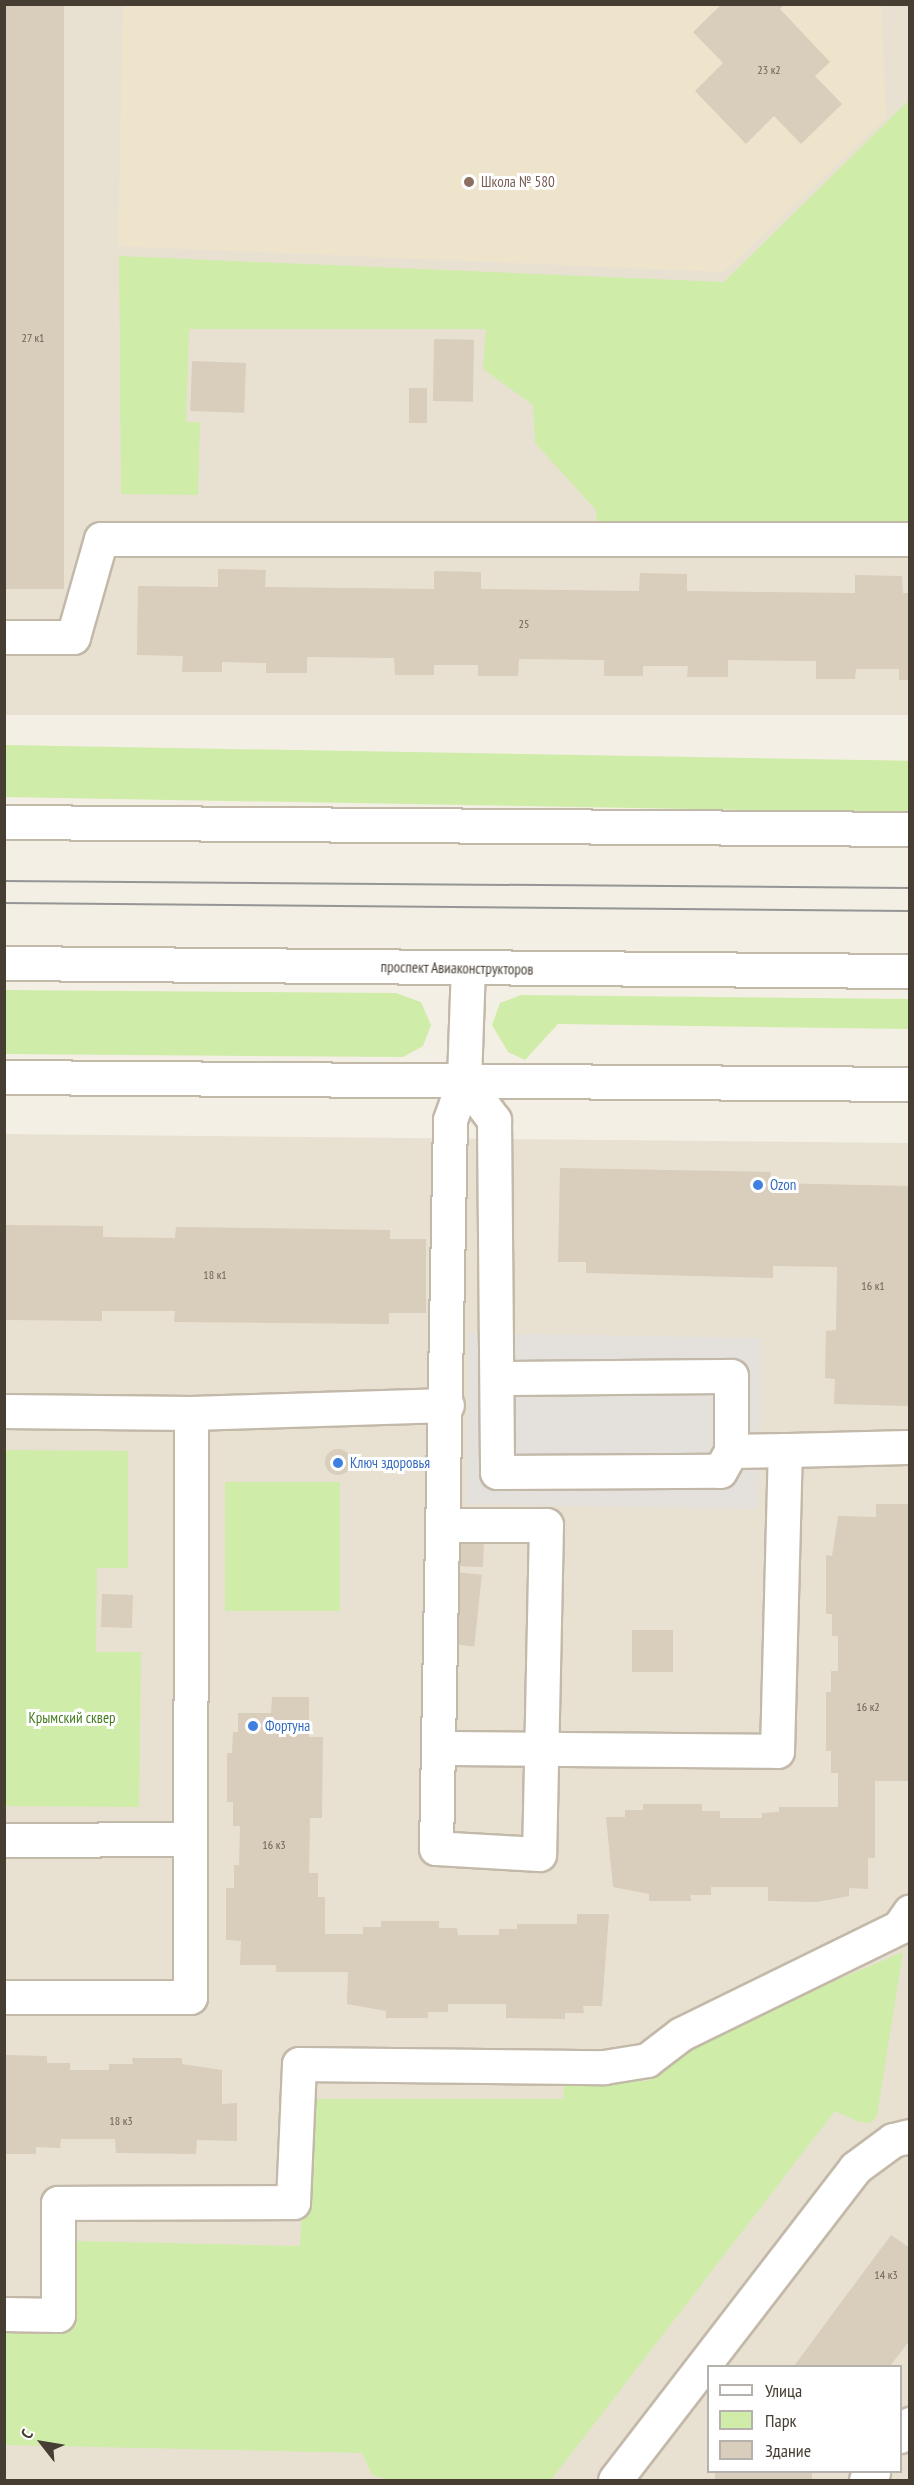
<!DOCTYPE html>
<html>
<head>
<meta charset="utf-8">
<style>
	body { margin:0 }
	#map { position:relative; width:914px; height:2485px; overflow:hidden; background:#f4efe4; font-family:"PT Sans Narrow",sans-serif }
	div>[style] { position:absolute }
	.residential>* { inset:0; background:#e8e1d2; transform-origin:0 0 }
	.education>* { inset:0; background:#eee4cc }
	.green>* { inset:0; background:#cfeca9; transform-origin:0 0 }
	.parking>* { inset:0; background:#e4e1dd; transform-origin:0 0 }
	.building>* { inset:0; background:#d9cdbb; transform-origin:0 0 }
	.round { border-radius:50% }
	.roads { filter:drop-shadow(2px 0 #c3b9a9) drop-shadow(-2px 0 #c3b9a9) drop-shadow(0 2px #c3b9a9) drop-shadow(0 -2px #c3b9a9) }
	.minor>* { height:33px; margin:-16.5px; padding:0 16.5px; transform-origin:16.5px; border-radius:16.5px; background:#fff }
	.tram>* { height:1.5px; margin:-0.75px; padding:0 0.75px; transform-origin:0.75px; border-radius:0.75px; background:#959595 }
	.dots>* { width:16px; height:16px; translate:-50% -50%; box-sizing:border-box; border:3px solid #fff; border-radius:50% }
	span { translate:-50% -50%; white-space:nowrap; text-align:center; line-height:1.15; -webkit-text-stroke:6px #fff; paint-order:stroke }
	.number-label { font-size:12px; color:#6b6255 }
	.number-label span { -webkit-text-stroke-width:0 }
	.education-label { font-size:15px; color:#785e54 }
	.left { translate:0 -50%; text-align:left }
	.street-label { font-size:15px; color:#463e33 }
	.shop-label { font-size:15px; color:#366cbe }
	.park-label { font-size:15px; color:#477d21 }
	.frame { position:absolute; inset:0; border:6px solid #463e33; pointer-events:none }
	.legend { position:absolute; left:707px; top:2365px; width:195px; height:108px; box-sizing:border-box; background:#fff; border:2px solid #b5b2ad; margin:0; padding:8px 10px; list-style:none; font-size:18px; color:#463e33 }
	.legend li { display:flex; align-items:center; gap:12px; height:30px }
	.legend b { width:30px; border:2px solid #b5b2ad }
	.north { position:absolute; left:12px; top:2413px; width:60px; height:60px; -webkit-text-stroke:4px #fff; paint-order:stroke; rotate:301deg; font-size:16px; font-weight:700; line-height:24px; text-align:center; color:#463e33 }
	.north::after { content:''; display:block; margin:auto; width:21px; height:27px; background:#463e33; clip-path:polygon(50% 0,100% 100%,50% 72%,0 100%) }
</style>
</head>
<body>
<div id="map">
	<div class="residential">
		<i style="left:5px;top:5px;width:904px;height:710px"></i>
		<i style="clip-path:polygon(evenodd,4px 1134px,909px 1143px,909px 2480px,5px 2480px,4px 1134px,708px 2366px,900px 2366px,900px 2472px,708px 2472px,708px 2366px)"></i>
	</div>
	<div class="education">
		<i style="clip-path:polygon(127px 5px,881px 5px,886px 118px,724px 272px,118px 246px,123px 10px)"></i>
	</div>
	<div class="green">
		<i style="clip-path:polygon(909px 100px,909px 524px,597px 524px,596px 510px,535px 443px,533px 405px,483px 369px,486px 329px,189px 329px,186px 422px,200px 422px,198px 495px,121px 494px,119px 256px,724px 282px)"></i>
		<i style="left:5px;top:745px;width:904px;height:52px;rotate:1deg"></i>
		<i style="clip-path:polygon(5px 990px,396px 993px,421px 1002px,431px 1025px,423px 1046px,403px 1057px,5px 1054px)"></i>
		<i style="clip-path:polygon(521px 995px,909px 999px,909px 1029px,558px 1024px,525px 1060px,508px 1052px,492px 1025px,500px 1003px)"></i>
		<i style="clip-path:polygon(5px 1450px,128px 1451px,128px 1568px,97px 1568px,96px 1652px,141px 1652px,139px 1807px,5px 1806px)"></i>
		<i style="left:225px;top:1482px;width:115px;height:129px"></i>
		<i style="clip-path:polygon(903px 1952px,877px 2116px,870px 2123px,859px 2122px,835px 2111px,551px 2480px,389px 2480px,372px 2475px,362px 2453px,5px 2445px,5px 2327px,73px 2327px,73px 2241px,300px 2246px,309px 2099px,563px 2099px,565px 2079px,649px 2081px,681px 2046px)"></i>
	</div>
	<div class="parking">
		<i style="left:469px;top:1333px;width:292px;height:171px;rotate:1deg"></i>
	</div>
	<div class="building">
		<i style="left:4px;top:4px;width:60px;height:585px"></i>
		<i style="clip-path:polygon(722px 4px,785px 4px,780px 9px,830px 62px,815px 76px,842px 104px,801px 144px,774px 116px,746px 144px,695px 91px,723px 63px,693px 32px)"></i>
		<i style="left:434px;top:339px;width:40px;height:62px;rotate:1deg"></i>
		<i style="left:192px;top:361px;width:54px;height:50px;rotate:2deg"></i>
		<i style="left:409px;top:388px;width:18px;height:35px"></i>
		<i style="clip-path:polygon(218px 569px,266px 570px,265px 587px,434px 589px,434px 571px,481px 572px,481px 589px,639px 591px,640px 573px,687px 574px,687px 591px,855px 593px,855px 575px,902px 576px,903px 593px,910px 593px,910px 680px,899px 680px,899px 669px,856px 669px,855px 679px,816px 679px,816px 661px,728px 660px,728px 677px,687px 677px,688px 666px,643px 666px,643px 676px,604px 676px,604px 660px,519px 659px,518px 676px,478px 676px,478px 665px,434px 665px,434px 675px,395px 675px,394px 658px,307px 657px,307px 673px,266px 673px,266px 663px,222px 662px,222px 672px,182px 672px,183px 656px,137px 655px,138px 586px,218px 587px)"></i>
		<i style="clip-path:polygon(560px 1168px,771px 1172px,770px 1183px,910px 1186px,910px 1406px,834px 1404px,835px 1379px,825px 1378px,826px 1331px,836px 1330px,837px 1267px,773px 1266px,773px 1278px,586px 1273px,586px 1262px,558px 1262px)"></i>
		<i style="clip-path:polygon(4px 1225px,103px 1226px,103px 1237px,175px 1238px,176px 1227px,390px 1230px,390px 1239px,426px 1239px,426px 1313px,389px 1313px,389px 1324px,174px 1322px,175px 1311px,102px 1311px,102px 1321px,4px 1320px)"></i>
		<i class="round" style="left:325px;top:1449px;width:26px;height:26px"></i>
		<i style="clip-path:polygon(876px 1504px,908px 1504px,910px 1781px,875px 1781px,875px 1858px,868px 1858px,868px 1889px,849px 1888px,849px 1896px,817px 1902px,768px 1901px,768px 1887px,711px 1887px,711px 1895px,690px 1895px,691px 1901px,649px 1901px,649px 1894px,613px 1887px,606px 1817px,625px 1817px,625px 1810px,643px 1810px,643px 1804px,702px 1804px,702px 1811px,720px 1811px,720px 1818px,762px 1818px,762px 1813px,779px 1812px,779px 1807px,838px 1807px,838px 1773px,831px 1773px,831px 1751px,826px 1751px,826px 1692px,831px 1692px,831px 1671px,838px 1671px,838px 1636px,832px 1636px,832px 1614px,826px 1614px,826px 1555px,832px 1556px,838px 1516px,876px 1517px)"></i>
		<i style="left:456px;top:1539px;width:28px;height:27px;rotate:2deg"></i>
		<i style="left:455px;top:1572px;width:27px;height:72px;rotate:6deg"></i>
		<i style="left:102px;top:1594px;width:31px;height:33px;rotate:2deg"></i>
		<i style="left:632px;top:1630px;width:41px;height:42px"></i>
		<i style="clip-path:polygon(272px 1697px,309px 1697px,309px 1737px,323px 1737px,322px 1818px,310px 1818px,309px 1873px,318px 1873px,318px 1897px,325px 1897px,325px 1934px,363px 1934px,363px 1927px,381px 1927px,381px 1921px,439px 1921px,439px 1928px,457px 1928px,458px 1935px,499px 1935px,499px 1929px,517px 1929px,517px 1924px,577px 1924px,577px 1914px,609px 1914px,602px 2006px,583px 2006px,584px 2013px,565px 2013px,565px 2019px,506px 2018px,506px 2004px,448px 2004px,448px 2012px,428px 2012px,428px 2018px,386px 2018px,386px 2011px,347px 2004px,348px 1972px,276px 1972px,276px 1965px,240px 1965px,241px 1941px,226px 1940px,226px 1888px,234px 1888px,234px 1865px,239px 1865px,240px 1826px,233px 1826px,233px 1802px,227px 1802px,227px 1753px,232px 1753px,233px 1732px,238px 1732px,238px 1713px,271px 1713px)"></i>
		<i style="clip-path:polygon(4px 2055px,47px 2056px,47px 2063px,70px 2063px,70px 2070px,109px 2070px,109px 2064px,133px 2064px,132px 2058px,182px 2058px,182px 2064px,222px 2070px,222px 2104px,237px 2103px,237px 2141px,197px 2140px,196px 2154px,116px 2153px,115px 2139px,61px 2139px,60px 2148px,36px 2147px,36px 2154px,4px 2154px)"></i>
		<i style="clip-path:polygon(891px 2235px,910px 2248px,910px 2340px,890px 2366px,794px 2366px)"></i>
		<i style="left:715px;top:2472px;width:97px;height:10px"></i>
	</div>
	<div class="roads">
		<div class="minor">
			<i style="left:4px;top:637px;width:69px"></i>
			<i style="left:73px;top:637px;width:102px;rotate:-74.1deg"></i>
			<i style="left:101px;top:539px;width:809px"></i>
			<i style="left:4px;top:822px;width:906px;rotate:0.44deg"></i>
			<i style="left:4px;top:963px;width:906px;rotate:0.51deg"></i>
			<i style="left:4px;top:1077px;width:906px;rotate:0.44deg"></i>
			<i style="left:464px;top:1080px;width:50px;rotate:53.1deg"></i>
			<i style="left:494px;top:1120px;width:352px;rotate:89.5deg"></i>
			<i style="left:497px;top:1472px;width:223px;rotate:-0.3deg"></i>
			<i style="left:720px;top:1471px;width:23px;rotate:-61deg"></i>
			<i style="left:731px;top:1451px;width:54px;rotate:-1.1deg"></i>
			<i style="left:498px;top:1378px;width:233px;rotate:-0.5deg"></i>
			<i style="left:731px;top:1376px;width:75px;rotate:90deg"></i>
			<i style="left:4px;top:1411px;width:187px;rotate:0.6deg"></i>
			<i style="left:191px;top:1413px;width:256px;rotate:-1.8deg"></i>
			<i style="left:444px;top:1525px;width:102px"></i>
			<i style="left:546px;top:1525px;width:329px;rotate:91.2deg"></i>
			<i style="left:539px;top:1854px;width:103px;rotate:-176.7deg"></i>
			<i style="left:436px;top:1848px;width:728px;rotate:-88.9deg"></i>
			<i style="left:450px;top:1120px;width:42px;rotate:-70.7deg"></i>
			<i style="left:464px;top:1080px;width:112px;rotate:-88deg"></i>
			<i style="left:439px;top:1748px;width:338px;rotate:0.5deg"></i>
			<i style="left:777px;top:1751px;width:301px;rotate:-88.5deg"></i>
			<i style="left:785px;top:1450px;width:125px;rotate:-1.4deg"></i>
			<i style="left:4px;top:1840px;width:186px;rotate:-0.3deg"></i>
			<i style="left:4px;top:1997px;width:186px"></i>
			<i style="left:190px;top:1997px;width:584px;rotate:-89.9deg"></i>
			<i style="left:4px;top:2314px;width:54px;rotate:1.1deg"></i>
			<i style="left:58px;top:2315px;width:112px;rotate:-90deg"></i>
			<i style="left:58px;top:2203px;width:235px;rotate:-0.2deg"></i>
			<i style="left:293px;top:2202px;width:138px;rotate:-87.5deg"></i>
			<i style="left:299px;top:2064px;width:305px;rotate:0.6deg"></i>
			<i style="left:604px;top:2067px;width:44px;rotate:-9.2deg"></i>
			<i style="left:647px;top:2060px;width:43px;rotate:-37.4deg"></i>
			<i style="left:681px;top:2034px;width:243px;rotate:-26.1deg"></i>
			<i style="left:899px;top:1927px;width:19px;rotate:-55deg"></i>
			<i style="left:900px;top:2436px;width:16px;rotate:-50deg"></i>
			<i style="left:615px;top:2480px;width:394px;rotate:-52.4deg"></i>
			<i style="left:855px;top:2168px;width:47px;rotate:-36.4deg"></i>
			<i style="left:893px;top:2140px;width:17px;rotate:-13deg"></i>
			<i style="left:866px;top:2480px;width:11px;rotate:-49deg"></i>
		</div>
	</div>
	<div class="tram">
		<i style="left:4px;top:881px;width:906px;rotate:0.44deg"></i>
		<i style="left:4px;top:903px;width:906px;rotate:0.51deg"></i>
	</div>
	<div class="dots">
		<i style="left:469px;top:182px;background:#8d6e63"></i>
		<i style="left:758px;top:1185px;background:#3f7fe0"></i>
		<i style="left:338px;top:1463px;background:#3f7fe0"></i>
		<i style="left:253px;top:1726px;background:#3f7fe0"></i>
	</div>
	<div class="number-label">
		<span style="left:769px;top:70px">23 к2</span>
		<span style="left:33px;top:338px">27 к1</span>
		<span style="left:524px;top:624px">25</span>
		<span style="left:215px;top:1275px">18 к1</span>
		<span style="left:873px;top:1286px">16 к1</span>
		<span style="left:868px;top:1707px">16 к2</span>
		<span style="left:274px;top:1845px">16 к3</span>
		<span style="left:121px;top:2121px">18 к3</span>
		<span style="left:886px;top:2275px">14 к3</span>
	</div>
	<div class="education-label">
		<span class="left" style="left:481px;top:182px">Школа № 580</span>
	</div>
	<div class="street-label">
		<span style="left:457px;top:968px;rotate:1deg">проспект Авиаконструкторов</span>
	</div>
	<div class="shop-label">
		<span class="left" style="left:770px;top:1185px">Ozon</span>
		<span class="left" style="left:350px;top:1463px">Ключ здоровья</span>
		<span class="left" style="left:265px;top:1726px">Фортуна</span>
	</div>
	<div class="park-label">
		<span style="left:72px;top:1718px">Крымский сквер</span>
	</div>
	<div class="frame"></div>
	<ul class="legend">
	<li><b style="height:8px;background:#fff"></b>Улица</li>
	<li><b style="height:16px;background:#cfeca9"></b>Парк</li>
	<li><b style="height:16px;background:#d9cdbb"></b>Здание</li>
	</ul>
	<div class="north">С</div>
</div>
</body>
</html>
